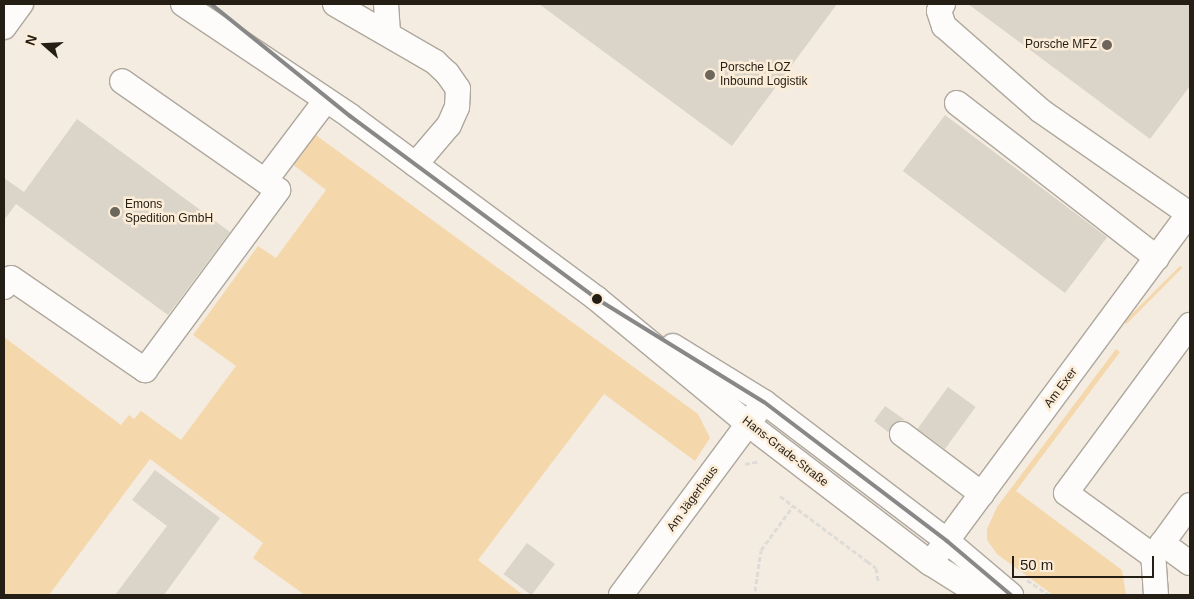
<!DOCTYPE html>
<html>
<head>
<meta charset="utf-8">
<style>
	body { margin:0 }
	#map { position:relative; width:1194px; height:599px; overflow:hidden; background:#f4ece0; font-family:Arial,sans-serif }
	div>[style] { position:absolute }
	.green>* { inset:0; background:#f5d7ac; transform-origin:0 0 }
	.building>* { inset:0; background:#dbd4c9; transform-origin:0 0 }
	.path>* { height:3px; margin-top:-1.5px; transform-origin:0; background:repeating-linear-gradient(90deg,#dfdcd8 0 5px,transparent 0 7.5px) }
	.roads { filter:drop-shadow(1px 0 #aea79d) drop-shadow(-1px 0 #aea79d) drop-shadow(0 1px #aea79d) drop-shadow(0 -1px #aea79d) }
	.minor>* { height:24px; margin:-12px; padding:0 12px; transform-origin:12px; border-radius:12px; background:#fdfcfa }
	.bus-1>* { height:4px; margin:-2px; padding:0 2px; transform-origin:2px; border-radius:2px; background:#888 }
	.dots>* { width:14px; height:14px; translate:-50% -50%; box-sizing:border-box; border:2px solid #fcedd8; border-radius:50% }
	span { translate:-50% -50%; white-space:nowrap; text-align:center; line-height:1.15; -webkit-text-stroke:5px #fcedd8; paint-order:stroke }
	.poi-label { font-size:12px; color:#251e15 }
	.right { translate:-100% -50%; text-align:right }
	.left { translate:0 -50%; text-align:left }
	.street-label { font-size:12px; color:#251e15 }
	.frame { position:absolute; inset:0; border:5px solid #251e15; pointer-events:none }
	.north { position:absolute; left:20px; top:20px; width:50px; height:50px; -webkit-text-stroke:4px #fcedd8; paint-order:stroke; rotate:289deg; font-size:14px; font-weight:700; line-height:20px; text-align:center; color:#251e15 }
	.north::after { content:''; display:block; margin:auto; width:18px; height:22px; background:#251e15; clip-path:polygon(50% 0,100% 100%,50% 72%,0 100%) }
	.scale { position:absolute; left:1012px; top:556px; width:142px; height:22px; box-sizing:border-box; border:2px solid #251e15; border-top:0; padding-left:6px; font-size:15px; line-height:18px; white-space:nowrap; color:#251e15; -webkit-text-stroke:4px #fcedd8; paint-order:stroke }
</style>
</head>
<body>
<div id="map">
	<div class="green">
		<i style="clip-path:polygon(313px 133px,698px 414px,710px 438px,695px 461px,604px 394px,478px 560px,523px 595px,305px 595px,253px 558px,263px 543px,150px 459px,49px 595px,4px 595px,4px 337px,121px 425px,129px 415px,134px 419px,141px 411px,181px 440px,236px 366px,193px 335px,258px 246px,276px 258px,326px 190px,291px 163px)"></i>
		<i style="left:1180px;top:266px;width:3px;height:79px;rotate:45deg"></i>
		<i style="clip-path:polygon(1116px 349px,1120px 352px,1016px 491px,1122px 570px,1126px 595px,1053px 595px,997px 554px,987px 540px,987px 529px,997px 507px)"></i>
	</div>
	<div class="building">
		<i style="clip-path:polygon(539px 4px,837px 4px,732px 146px)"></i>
		<i style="clip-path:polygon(968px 4px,1190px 4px,1190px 86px,1150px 139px)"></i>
		<i style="left:945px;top:115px;width:203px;height:70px;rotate:37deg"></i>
		<i style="clip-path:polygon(77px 119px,230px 232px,168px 315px,16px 204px,4px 220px,4px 178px,24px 192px)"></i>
		<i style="left:948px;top:387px;width:34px;height:52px;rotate:36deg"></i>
		<i style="clip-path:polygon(885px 406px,905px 420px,896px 422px,888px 432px,874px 421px)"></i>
		<i style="clip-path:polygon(155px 470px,220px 518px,164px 595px,115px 595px,167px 526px,132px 500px)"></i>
		<i style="left:527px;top:543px;width:35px;height:39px;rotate:37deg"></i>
	</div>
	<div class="path">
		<i style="left:745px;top:464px;width:15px;rotate:-11deg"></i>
		<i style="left:780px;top:496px;width:109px;rotate:36.8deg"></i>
		<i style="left:867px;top:561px;width:11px;rotate:38deg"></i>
		<i style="left:876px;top:568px;width:13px;rotate:81deg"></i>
		<i style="left:1027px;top:580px;width:27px;rotate:34deg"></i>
		<i style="left:755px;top:591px;width:41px;rotate:-81.7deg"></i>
		<i style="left:761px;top:550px;width:54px;rotate:-54deg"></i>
	</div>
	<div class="roads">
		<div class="minor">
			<i style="left:183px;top:4px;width:201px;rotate:33.8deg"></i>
			<i style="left:350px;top:116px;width:307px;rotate:36.5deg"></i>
			<i style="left:597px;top:299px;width:196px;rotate:39.6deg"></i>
			<i style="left:748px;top:424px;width:229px;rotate:37.4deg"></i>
			<i style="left:930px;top:563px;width:60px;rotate:32.1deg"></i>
			<i style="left:335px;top:4px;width:116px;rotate:30.1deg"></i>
			<i style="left:435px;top:62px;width:16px;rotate:43deg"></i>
			<i style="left:447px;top:73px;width:19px;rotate:55deg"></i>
			<i style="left:458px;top:89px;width:18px;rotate:93deg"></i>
			<i style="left:457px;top:107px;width:20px;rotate:114deg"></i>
			<i style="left:449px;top:125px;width:52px;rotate:130.4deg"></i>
			<i style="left:386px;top:4px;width:30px;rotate:86deg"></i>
			<i style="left:943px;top:4px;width:8px;rotate:120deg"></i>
			<i style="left:939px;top:11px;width:16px;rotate:72deg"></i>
			<i style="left:944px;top:26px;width:129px;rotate:41.2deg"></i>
			<i style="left:1041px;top:111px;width:180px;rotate:34.8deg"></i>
			<i style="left:4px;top:27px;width:29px;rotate:-54deg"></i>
			<i style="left:957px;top:103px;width:253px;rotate:37.8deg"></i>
			<i style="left:265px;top:181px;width:101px;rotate:-53deg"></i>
			<i style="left:4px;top:287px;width:11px;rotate:-52deg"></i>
			<i style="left:11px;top:278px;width:163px;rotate:34.5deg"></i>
			<i style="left:145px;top:370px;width:224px;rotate:-53.5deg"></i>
			<i style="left:278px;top:190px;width:190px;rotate:-145.1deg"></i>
			<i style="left:673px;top:346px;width:107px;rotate:31.6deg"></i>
			<i style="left:764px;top:402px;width:230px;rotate:37.2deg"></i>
			<i style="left:947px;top:541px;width:84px;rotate:40.2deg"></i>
			<i style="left:902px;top:434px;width:100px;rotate:36.9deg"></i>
			<i style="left:1162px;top:543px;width:34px;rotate:36deg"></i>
			<i style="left:937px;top:554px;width:425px;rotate:-53.5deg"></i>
			<i style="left:1153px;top:556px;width:63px;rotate:-54deg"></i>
			<i style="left:621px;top:595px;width:228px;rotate:-53.4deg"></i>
			<i style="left:1156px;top:595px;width:39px;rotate:-94deg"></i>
			<i style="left:1153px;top:556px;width:107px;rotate:-144.1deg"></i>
			<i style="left:1066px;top:493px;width:209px;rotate:-53.6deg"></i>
		</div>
	</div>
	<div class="bus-1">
		<i style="left:211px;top:4px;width:179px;rotate:38.9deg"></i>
		<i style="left:350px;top:116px;width:307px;rotate:36.5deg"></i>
		<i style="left:597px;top:299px;width:196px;rotate:31.7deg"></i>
		<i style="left:764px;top:402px;width:230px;rotate:37.2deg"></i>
		<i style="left:947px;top:541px;width:84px;rotate:40.2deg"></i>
	</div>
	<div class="dots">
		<i style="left:1107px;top:45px;background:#6d665c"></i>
		<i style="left:710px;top:75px;background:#6d665c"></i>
		<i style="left:115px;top:212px;background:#6d665c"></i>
		<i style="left:597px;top:299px;background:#251e15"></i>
	</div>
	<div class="poi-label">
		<span class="right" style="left:1097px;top:45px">Porsche MFZ</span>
		<span class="left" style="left:720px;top:75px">Porsche LOZ<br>Inbound Logistik</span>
		<span class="left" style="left:125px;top:212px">Emons<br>Spedition GmbH</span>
	</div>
	<div class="street-label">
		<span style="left:1061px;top:388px;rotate:-53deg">Am Exer</span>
		<span style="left:785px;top:452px;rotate:38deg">Hans-Grade-Straße</span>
		<span style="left:693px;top:499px;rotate:-54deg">Am Jägerhaus</span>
	</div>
	<div class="frame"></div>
	<div class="north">N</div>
	<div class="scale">50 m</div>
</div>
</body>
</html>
